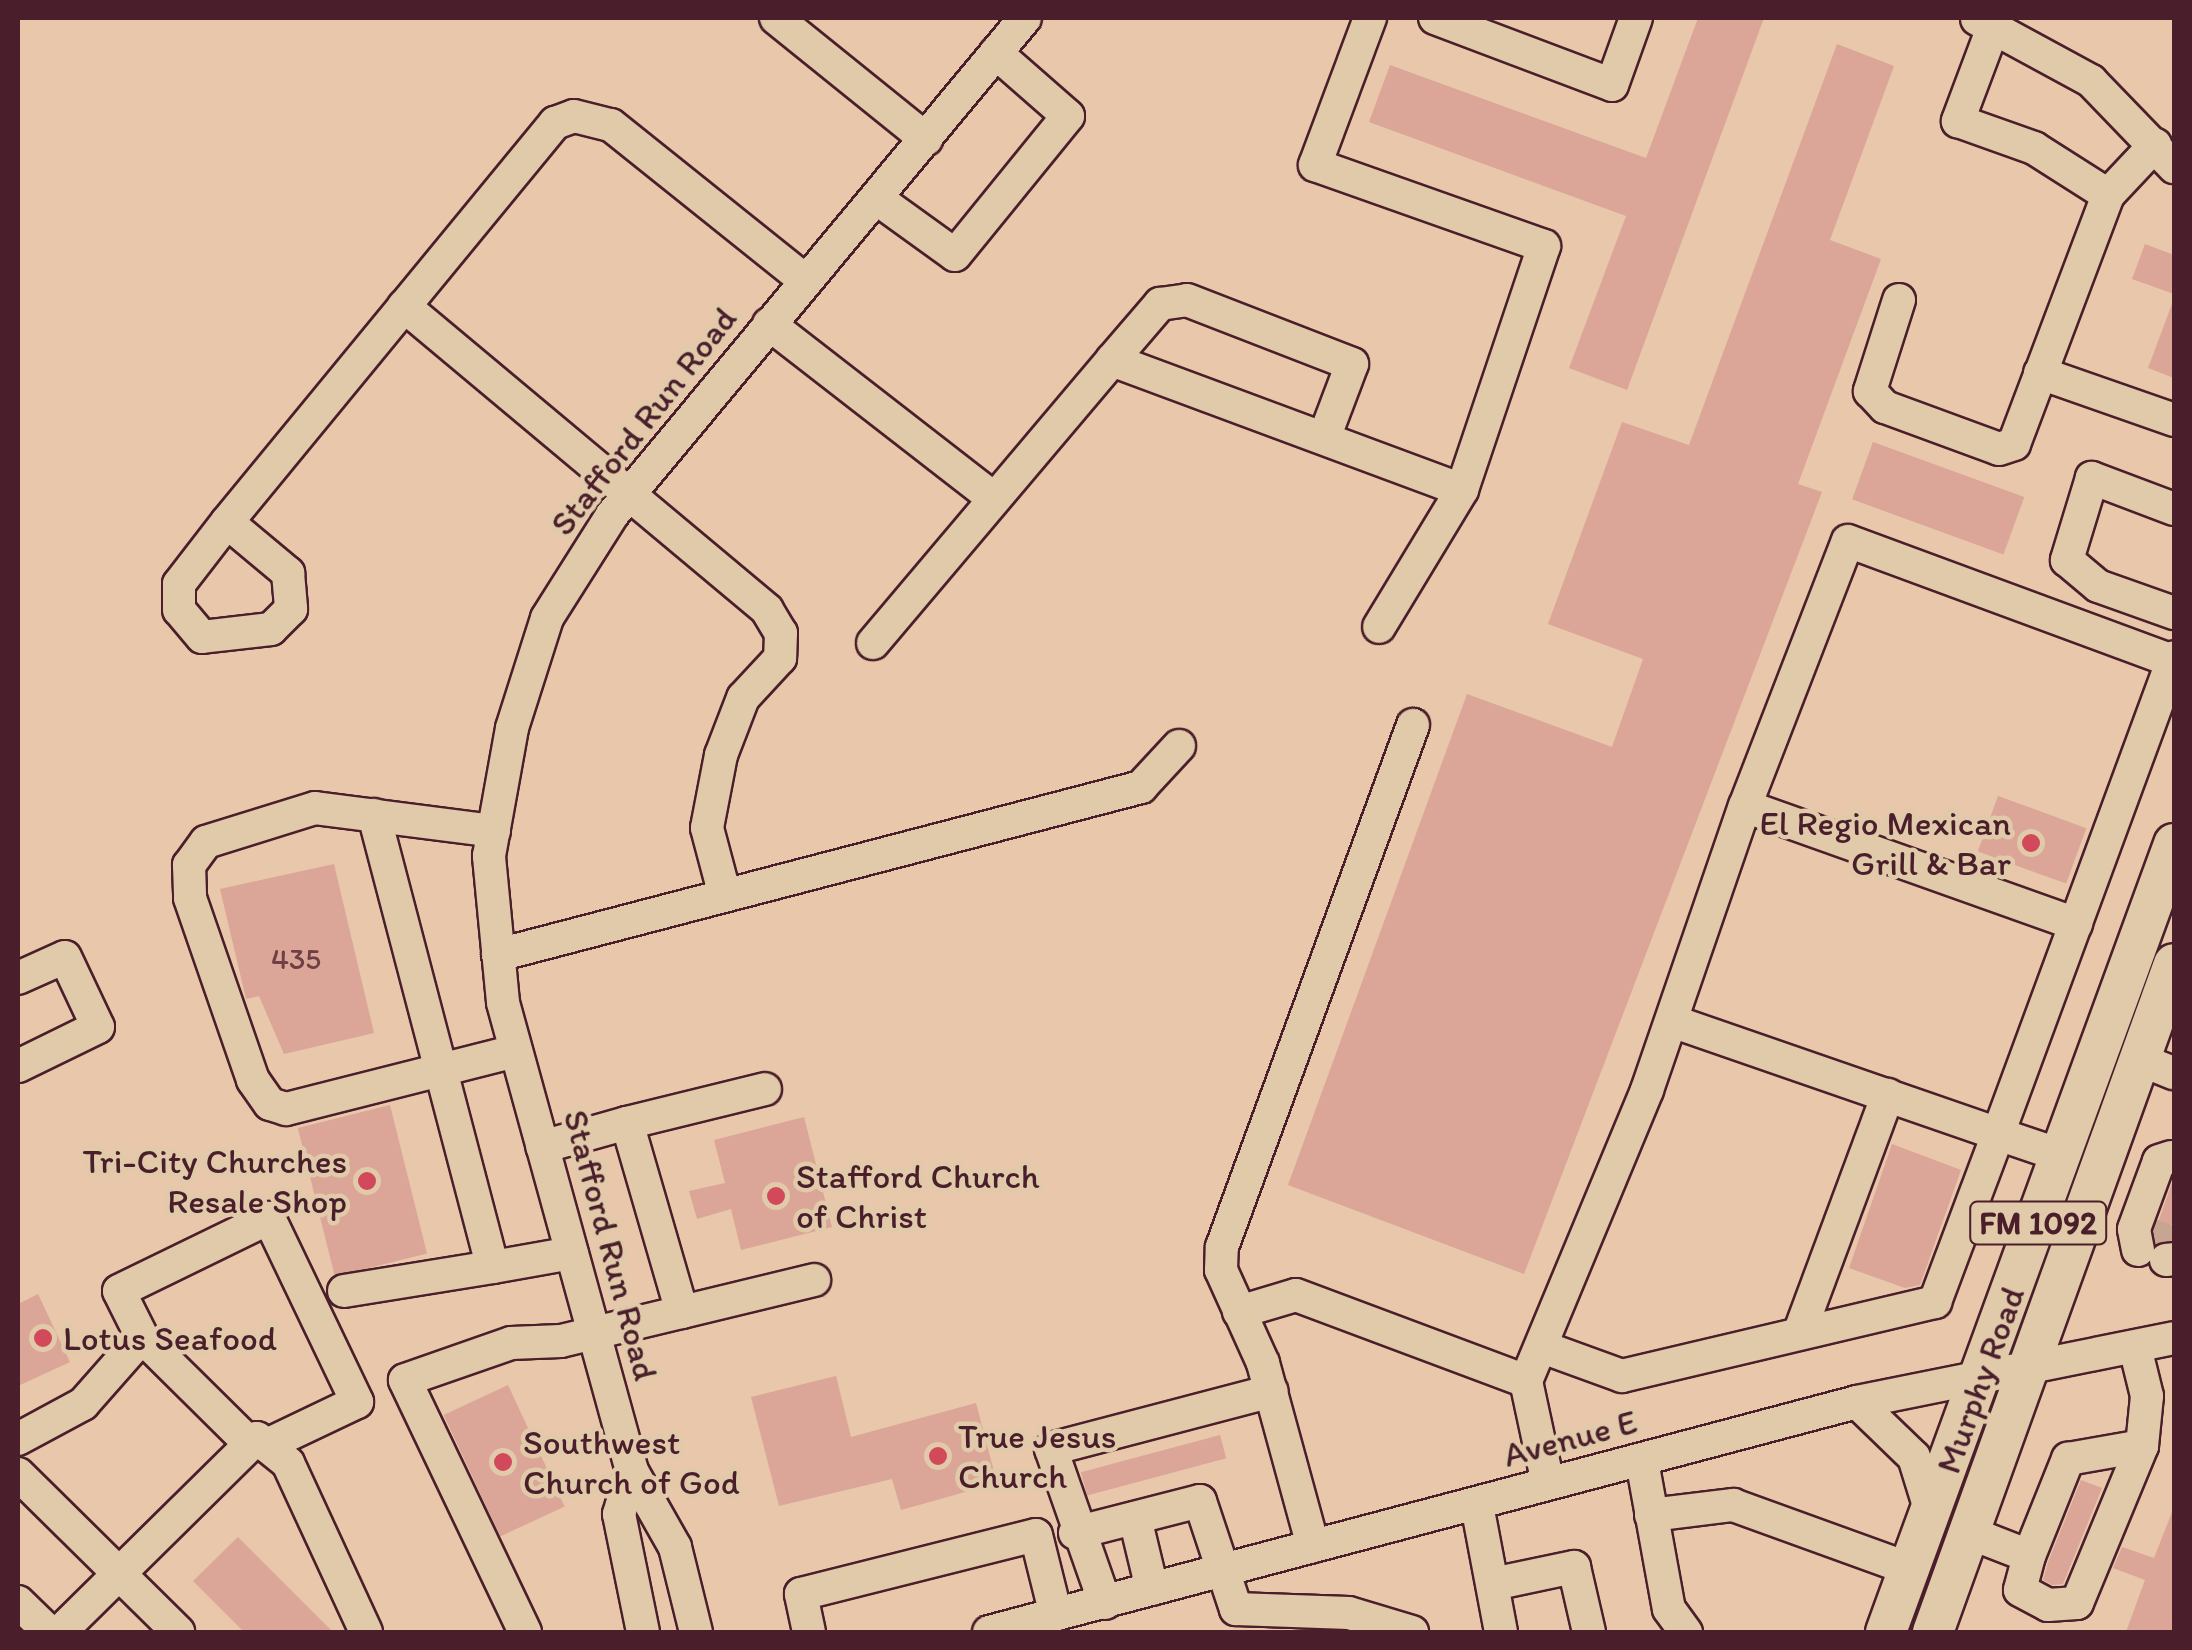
<!DOCTYPE html>
<html>
<head>
<meta charset="utf-8">
<style>
	body { margin:0 }
	#map { position:relative; width:2192px; height:1650px; overflow:hidden; background:#e8c7ab; font-family:Itim,sans-serif }
	div>[style] { position:absolute }
	.building>* { inset:0; background:#dba597; transform-origin:0 0 }
	.minor-tunnel>* { height:32px; margin-top:-16px; transform-origin:0; background:repeating-linear-gradient(90deg,#c8a591 0 32px,transparent 0 48px) }
	.roads { filter:drop-shadow(2px 0 #4a1f2b) drop-shadow(-2px 0 #4a1f2b) drop-shadow(0 2px #4a1f2b) drop-shadow(0 -2px #4a1f2b) }
	.minor>* { height:32px; margin:-16px; padding:0 16px; transform-origin:16px; border-radius:16px; background:#e1caaa }
	.major>* { height:40px; margin:-20px; padding:0 20px; transform-origin:20px; border-radius:20px; background:#e1caaa }
	.dots>* { width:28px; height:28px; translate:-50% -50%; box-sizing:border-box; border:5px solid #e1caaa; border-radius:50% }
	span { translate:-50% -50%; white-space:nowrap; text-align:center; line-height:1.15; -webkit-text-stroke:9px #e1caaa; paint-order:stroke }
	.number-label { font-size:30px; color:#6e4046 }
	.number-label span { -webkit-text-stroke-width:0 }
	.shield-label span { padding:2px 8px; background:#e1caaa; border:2px solid; border-radius:8px; -webkit-text-stroke-width:0 }
	.shield-label { font-size:32px; color:#4a1f2b; font-weight:700 }
	.street-label { font-size:35px; color:#4a1f2b }
	.poi-label { font-size:35px; color:#4a1f2b }
	.right { translate:-100% -50%; text-align:right }
	.left { translate:0 -50%; text-align:left }
	.frame { position:absolute; inset:0; border:20px solid #4a1f2b; pointer-events:none }
</style>
</head>
<body>
<div id="map">
	<div class="building">
		<i style="clip-path:polygon(1698px 18px,1764px 18px,1627px 390px,1569px 368px,1626px 216px,1369px 122px,1390px 65px,1646px 158px)"></i>
		<i style="clip-path:polygon(1837px 44px,1894px 66px,1830px 240px,1881px 259px,1798px 484px,1822px 492px,1524px 1274px,1288px 1185px,1467px 694px,1612px 747px,1643px 659px,1548px 624px,1622px 422px,1689px 445px)"></i>
		<i style="clip-path:polygon(2145px 244px,2174px 255px,2174px 294px,2132px 279px)"></i>
		<i style="clip-path:polygon(2172px 304px,2174px 304px,2174px 378px,2148px 368px)"></i>
		<i style="left:1873px;top:442px;width:161px;height:61px;rotate:20deg"></i>
		<i style="left:1998px;top:796px;width:94px;height:59px;rotate:20deg"></i>
		<i style="clip-path:polygon(334px 864px,374px 1033px,284px 1054px,259px 996px,246px 999px,220px 889px)"></i>
		<i style="left:390px;top:1105px;width:153px;height:95px;rotate:76deg"></i>
		<i style="clip-path:polygon(804px 1117px,832px 1227px,741px 1250px,731px 1209px,697px 1219px,689px 1191px,725px 1183px,714px 1140px)"></i>
		<i style="clip-path:polygon(1892px 1144px,1961px 1170px,1920px 1285px,1905px 1288px,1849px 1268px)"></i>
		<i style="clip-path:polygon(2174px 1177px,2174px 1221px,2157px 1243px,2155px 1231px)"></i>
		<i style="clip-path:polygon(38px 1294px,70px 1362px,18px 1386px,18px 1304px)"></i>
		<i style="clip-path:polygon(836px 1376px,851px 1437px,976px 1403px,997px 1483px,901px 1510px,892px 1479px,779px 1506px,751px 1397px)"></i>
		<i style="left:508px;top:1385px;width:134px;height:71px;rotate:65deg"></i>
		<i style="left:1220px;top:1435px;width:24px;height:144px;rotate:75deg"></i>
		<i style="clip-path:polygon(2081px 1480px,2102px 1488px,2063px 1584px,2052px 1585px,2043px 1580px,2048px 1562px)"></i>
		<i style="clip-path:polygon(2174px 1507px,2174px 1632px,2126px 1632px,2145px 1580px,2113px 1568px,2122px 1547px,2154px 1558px)"></i>
		<i style="clip-path:polygon(238px 1537px,333px 1632px,244px 1632px,193px 1581px)"></i>
	</div>
	<div class="minor-tunnel">
		<i style="left:2144px;top:1232px;width:30px;rotate:20deg"></i>
	</div>
	<div class="roads">
		<div class="minor">
			<i style="left:776px;top:18px;width:193px;rotate:38.9deg"></i>
			<i style="left:1370px;top:18px;width:157px;rotate:110.5deg"></i>
			<i style="left:1315px;top:165px;width:243px;rotate:19.5deg"></i>
			<i style="left:1544px;top:246px;width:257px;rotate:108.6deg"></i>
			<i style="left:1462px;top:490px;width:160px;rotate:121.2deg"></i>
			<i style="left:1435px;top:18px;width:189px;rotate:20.7deg"></i>
			<i style="left:1612px;top:85px;width:71px;rotate:-70.3deg"></i>
			<i style="left:1977px;top:19px;width:130px;rotate:28.5deg"></i>
			<i style="left:2091px;top:81px;width:120px;rotate:46deg"></i>
			<i style="left:1994px;top:25px;width:103px;rotate:110.6deg"></i>
			<i style="left:1958px;top:121px;width:81px;rotate:19.6deg"></i>
			<i style="left:2034px;top:148px;width:88px;rotate:32.4deg"></i>
			<i style="left:2108px;top:195px;width:69px;rotate:-46.8deg"></i>
			<i style="left:876px;top:198px;width:97px;rotate:35.8deg"></i>
			<i style="left:955px;top:255px;width:179px;rotate:-50.9deg"></i>
			<i style="left:1068px;top:116px;width:96px;rotate:-138.8deg"></i>
			<i style="left:1899px;top:300px;width:96px;rotate:107.7deg"></i>
			<i style="left:1870px;top:391px;width:22px;rotate:47deg"></i>
			<i style="left:1885px;top:407px;width:121px;rotate:20.2deg"></i>
			<i style="left:1999px;top:449px;width:16px;rotate:-18deg"></i>
			<i style="left:2014px;top:444px;width:266px;rotate:-69.3deg"></i>
			<i style="left:404px;top:306px;width:473px;rotate:39.9deg"></i>
			<i style="left:767px;top:610px;width:27px;rotate:59deg"></i>
			<i style="left:781px;top:633px;width:25px;rotate:92deg"></i>
			<i style="left:780px;top:658px;width:54px;rotate:132.8deg"></i>
			<i style="left:743px;top:698px;width:61px;rotate:111.1deg"></i>
			<i style="left:721px;top:755px;width:74px;rotate:100.9deg"></i>
			<i style="left:707px;top:828px;width:66px;rotate:75.1deg"></i>
			<i style="left:769px;top:324px;width:281px;rotate:37.8deg"></i>
			<i style="left:1112px;top:360px;width:74px;rotate:-49.4deg"></i>
			<i style="left:1160px;top:304px;width:27px;rotate:-8deg"></i>
			<i style="left:1187px;top:300px;width:177px;rotate:21.2deg"></i>
			<i style="left:1352px;top:364px;width:79px;rotate:110.7deg"></i>
			<i style="left:2040px;top:373px;width:142px;rotate:19.3deg"></i>
			<i style="left:2174px;top:509px;width:88px;rotate:-159.3deg"></i>
			<i style="left:2092px;top:478px;width:86px;rotate:107deg"></i>
			<i style="left:2067px;top:560px;width:40px;rotate:40deg"></i>
			<i style="left:2098px;top:586px;width:81px;rotate:19.6deg"></i>
			<i style="left:227px;top:522px;width:80px;rotate:39.9deg"></i>
			<i style="left:288px;top:573px;width:36px;rotate:85deg"></i>
			<i style="left:291px;top:609px;width:28px;rotate:135deg"></i>
			<i style="left:271px;top:629px;width:69px;rotate:173.4deg"></i>
			<i style="left:202px;top:637px;width:35px;rotate:-130deg"></i>
			<i style="left:179px;top:610px;width:26px;rotate:-90deg"></i>
			<i style="left:179px;top:584px;width:78px;rotate:-52.3deg"></i>
			<i style="left:227px;top:522px;width:517px;rotate:-50.58deg"></i>
			<i style="left:555px;top:123px;width:20px;rotate:-20deg"></i>
			<i style="left:574px;top:116px;width:38px;rotate:14deg"></i>
			<i style="left:611px;top:125px;width:250px;rotate:38.7deg"></i>
			<i style="left:873px;top:643px;width:370px;rotate:-49.8deg"></i>
			<i style="left:1112px;top:360px;width:373px;rotate:20.4deg"></i>
			<i style="left:374px;top:815px;width:467px;rotate:75.3deg"></i>
			<i style="left:493px;top:1267px;width:80px;rotate:-10deg"></i>
			<i style="left:494px;top:831px;width:180px;rotate:-172.7deg"></i>
			<i style="left:315px;top:808px;width:114px;rotate:162.7deg"></i>
			<i style="left:206px;top:842px;width:29px;rotate:126deg"></i>
			<i style="left:189px;top:865px;width:33px;rotate:88deg"></i>
			<i style="left:190px;top:898px;width:193px;rotate:70.9deg"></i>
			<i style="left:253px;top:1080px;width:29px;rotate:55deg"></i>
			<i style="left:270px;top:1104px;width:17px;rotate:17deg"></i>
			<i style="left:286px;top:1109px;width:237px;rotate:-14.2deg"></i>
			<i style="left:2076px;top:924px;width:351px;rotate:-160.4deg"></i>
			<i style="left:1745px;top:806px;width:284px;rotate:-68.8deg"></i>
			<i style="left:1848px;top:541px;width:346px;rotate:20.3deg"></i>
			<i style="left:498px;top:955px;width:665px;rotate:-14.64deg"></i>
			<i style="left:1141px;top:787px;width:56px;rotate:-47.2deg"></i>
			<i style="left:18px;top:978px;width:51px;rotate:-24.1deg"></i>
			<i style="left:65px;top:957px;width:77px;rotate:64.8deg"></i>
			<i style="left:98px;top:1027px;width:89px;rotate:154deg"></i>
			<i style="left:2141px;top:1060px;width:35px;rotate:22deg"></i>
			<i style="left:627px;top:1123px;width:142px;rotate:-13.8deg"></i>
			<i style="left:2063px;top:1156px;width:69px;rotate:-161.3deg"></i>
			<i style="left:1998px;top:1134px;width:508px;rotate:-69.75deg"></i>
			<i style="left:2138px;top:1250px;width:21px;rotate:-101deg"></i>
			<i style="left:2134px;top:1229px;width:72px;rotate:-69.8deg"></i>
			<i style="left:2159px;top:1161px;width:13px;rotate:-18deg"></i>
			<i style="left:2166px;top:1260px;width:8px;rotate:-7deg"></i>
			<i style="left:344px;top:1291px;width:151px;rotate:-9.2deg"></i>
			<i style="left:682px;top:1312px;width:136px;rotate:-13.6deg"></i>
			<i style="left:1239px;top:1312px;width:59px;rotate:-16.6deg"></i>
			<i style="left:1296px;top:1295px;width:246px;rotate:20.5deg"></i>
			<i style="left:1526px;top:1381px;width:105px;rotate:77.9deg"></i>
			<i style="left:1800px;top:1331px;width:252px;rotate:-69.6deg"></i>
			<i style="left:142px;top:1337px;width:51px;rotate:-116.6deg"></i>
			<i style="left:119px;top:1291px;width:167px;rotate:-26deg"></i>
			<i style="left:269px;top:1218px;width:204px;rotate:64.4deg"></i>
			<i style="left:357px;top:1402px;width:95px;rotate:154.5deg"></i>
			<i style="left:1545px;top:1348px;width:82px;rotate:20deg"></i>
			<i style="left:1622px;top:1376px;width:322px;rotate:-13.3deg"></i>
			<i style="left:1935px;top:1302px;width:179px;rotate:-69.4deg"></i>
			<i style="left:1998px;top:1134px;width:345px;rotate:-160.9deg"></i>
			<i style="left:1526px;top:1381px;width:315px;rotate:-67.4deg"></i>
			<i style="left:1647px;top:1090px;width:300px;rotate:-71deg"></i>
			<i style="left:1857px;top:1402px;width:79px;rotate:44deg"></i>
			<i style="left:1914px;top:1457px;width:58px;rotate:72.8deg"></i>
			<i style="left:18px;top:1439px;width:74px;rotate:-28.3deg"></i>
			<i style="left:83px;top:1404px;width:89px;rotate:-48.6deg"></i>
			<i style="left:142px;top:1337px;width:146px;rotate:44.7deg"></i>
			<i style="left:1642px;top:1461px;width:150px;rotate:79.7deg"></i>
			<i style="left:1669px;top:1609px;width:29px;rotate:54deg"></i>
			<i style="left:632px;top:1471px;width:45px;rotate:106.8deg"></i>
			<i style="left:619px;top:1514px;width:120px;rotate:78.5deg"></i>
			<i style="left:18px;top:1474px;width:225px;rotate:44.6deg"></i>
			<i style="left:1477px;top:1505px;width:129px;rotate:79.3deg"></i>
			<i style="left:1651px;top:1515px;width:83px;rotate:-7deg"></i>
			<i style="left:1733px;top:1505px;width:188px;rotate:19.9deg"></i>
			<i style="left:1135px;top:1518px;width:73px;rotate:76.5deg"></i>
			<i style="left:1075px;top:1533px;width:129px;rotate:-14.4deg"></i>
			<i style="left:1200px;top:1501px;width:114px;rotate:71.6deg"></i>
			<i style="left:1236px;top:1609px;width:113px;rotate:2deg"></i>
			<i style="left:1349px;top:1613px;width:66px;rotate:16.8deg"></i>
			<i style="left:1970px;top:1533px;width:63px;rotate:21.3deg"></i>
			<i style="left:2029px;top:1556px;width:105px;rotate:-68.1deg"></i>
			<i style="left:2068px;top:1459px;width:75px;rotate:-10deg"></i>
			<i style="left:2142px;top:1446px;width:50px;rotate:-84.3deg"></i>
			<i style="left:2147px;top:1396px;width:50px;rotate:-103.8deg"></i>
			<i style="left:1313px;top:1546px;width:190px;rotate:-105.3deg"></i>
			<i style="left:1263px;top:1363px;width:102px;rotate:-114.3deg"></i>
			<i style="left:1221px;top:1270px;width:23px;rotate:-88deg"></i>
			<i style="left:1222px;top:1247px;width:556px;rotate:-69.9deg"></i>
			<i style="left:2029px;top:1556px;width:35px;rotate:105deg"></i>
			<i style="left:2020px;top:1590px;width:32px;rotate:28deg"></i>
			<i style="left:2048px;top:1605px;width:29px;rotate:-4deg"></i>
			<i style="left:2077px;top:1603px;width:170px;rotate:-67.5deg"></i>
			<i style="left:1493px;top:1584px;width:83px;rotate:-11.9deg"></i>
			<i style="left:1574px;top:1567px;width:67px;rotate:77deg"></i>
			<i style="left:18px;top:1602px;width:43px;rotate:44.1deg"></i>
			<i style="left:1105px;top:1603px;width:163px;rotate:-109.3deg"></i>
			<i style="left:1051px;top:1449px;width:228px;rotate:-14.7deg"></i>
			<i style="left:60px;top:1632px;width:276px;rotate:-44.6deg"></i>
			<i style="left:257px;top:1438px;width:40px;rotate:39deg"></i>
			<i style="left:288px;top:1463px;width:186px;rotate:65.2deg"></i>
			<i style="left:525px;top:1632px;width:279px;rotate:-115.5deg"></i>
			<i style="left:405px;top:1380px;width:112px;rotate:-19.2deg"></i>
			<i style="left:511px;top:1343px;width:50px;rotate:-2.3deg"></i>
			<i style="left:561px;top:1341px;width:124px;rotate:-13.5deg"></i>
			<i style="left:682px;top:1312px;width:197px;rotate:-106.2deg"></i>
			<i style="left:627px;top:1123px;width:88px;rotate:164.2deg"></i>
			<i style="left:696px;top:1632px;width:88px;rotate:-103.9deg"></i>
			<i style="left:675px;top:1547px;width:87px;rotate:-119.5deg"></i>
			<i style="left:632px;top:1471px;width:486px;rotate:-105.4deg"></i>
			<i style="left:503px;top:1002px;width:147px;rotate:-95.5deg"></i>
			<i style="left:489px;top:856px;width:130px;rotate:-79.8deg"></i>
			<i style="left:512px;top:728px;width:115px;rotate:-72.3deg"></i>
			<i style="left:547px;top:618px;width:122px;rotate:-57.7deg"></i>
			<i style="left:612px;top:515px;width:646px;rotate:-50.27deg"></i>
			<i style="left:809px;top:1632px;width:39px;rotate:-102deg"></i>
			<i style="left:801px;top:1594px;width:242px;rotate:-14.1deg"></i>
			<i style="left:1036px;top:1535px;width:82px;rotate:76deg"></i>
			<i style="left:989px;top:1632px;width:898px;rotate:-14.84deg"></i>
			<i style="left:1857px;top:1402px;width:323px;rotate:-11.4deg"></i>
		</div>
		<div class="major">
			<i style="left:1886px;top:1632px;width:839px;rotate:-69.92deg"></i>
			<i style="left:1933px;top:1632px;width:710px;rotate:-70.16deg"></i>
		</div>
	</div>
	<div class="dots">
		<i style="left:2031px;top:843px;background:#d1495b"></i>
		<i style="left:367px;top:1181px;background:#d1495b"></i>
		<i style="left:776px;top:1196px;background:#d1495b"></i>
		<i style="left:43px;top:1338px;background:#d1495b"></i>
		<i style="left:938px;top:1456px;background:#d1495b"></i>
		<i style="left:503px;top:1462px;background:#d1495b"></i>
	</div>
	<div class="number-label">
		<span style="left:296px;top:959px">435</span>
	</div>
	<div class="shield-label">
		<span style="left:2038px;top:1223px">FM 1092</span>
	</div>
	<div class="street-label">
		<span style="left:643px;top:421px;rotate:-52deg">Stafford Run Road</span>
		<span style="left:611px;top:1245px;rotate:75deg">Stafford Run Road</span>
		<span style="left:1980px;top:1380px;rotate:-70deg">Murphy Road</span>
		<span style="left:1570px;top:1438px;rotate:-15deg">Avenue E</span>
	</div>
	<div class="poi-label">
		<span class="right" style="left:2011px;top:843px">El Regio Mexican<br>Grill &amp; Bar</span>
		<span class="right" style="left:347px;top:1181px">Tri-City Churches<br>Resale Shop</span>
		<span class="left" style="left:796px;top:1196px">Stafford Church<br>of Christ</span>
		<span class="left" style="left:63px;top:1338px">Lotus Seafood</span>
		<span class="left" style="left:958px;top:1456px">True Jesus<br>Church</span>
		<span class="left" style="left:523px;top:1462px">Southwest<br>Church of God</span>
	</div>
	<div class="frame"></div>
</div>
</body>
</html>
